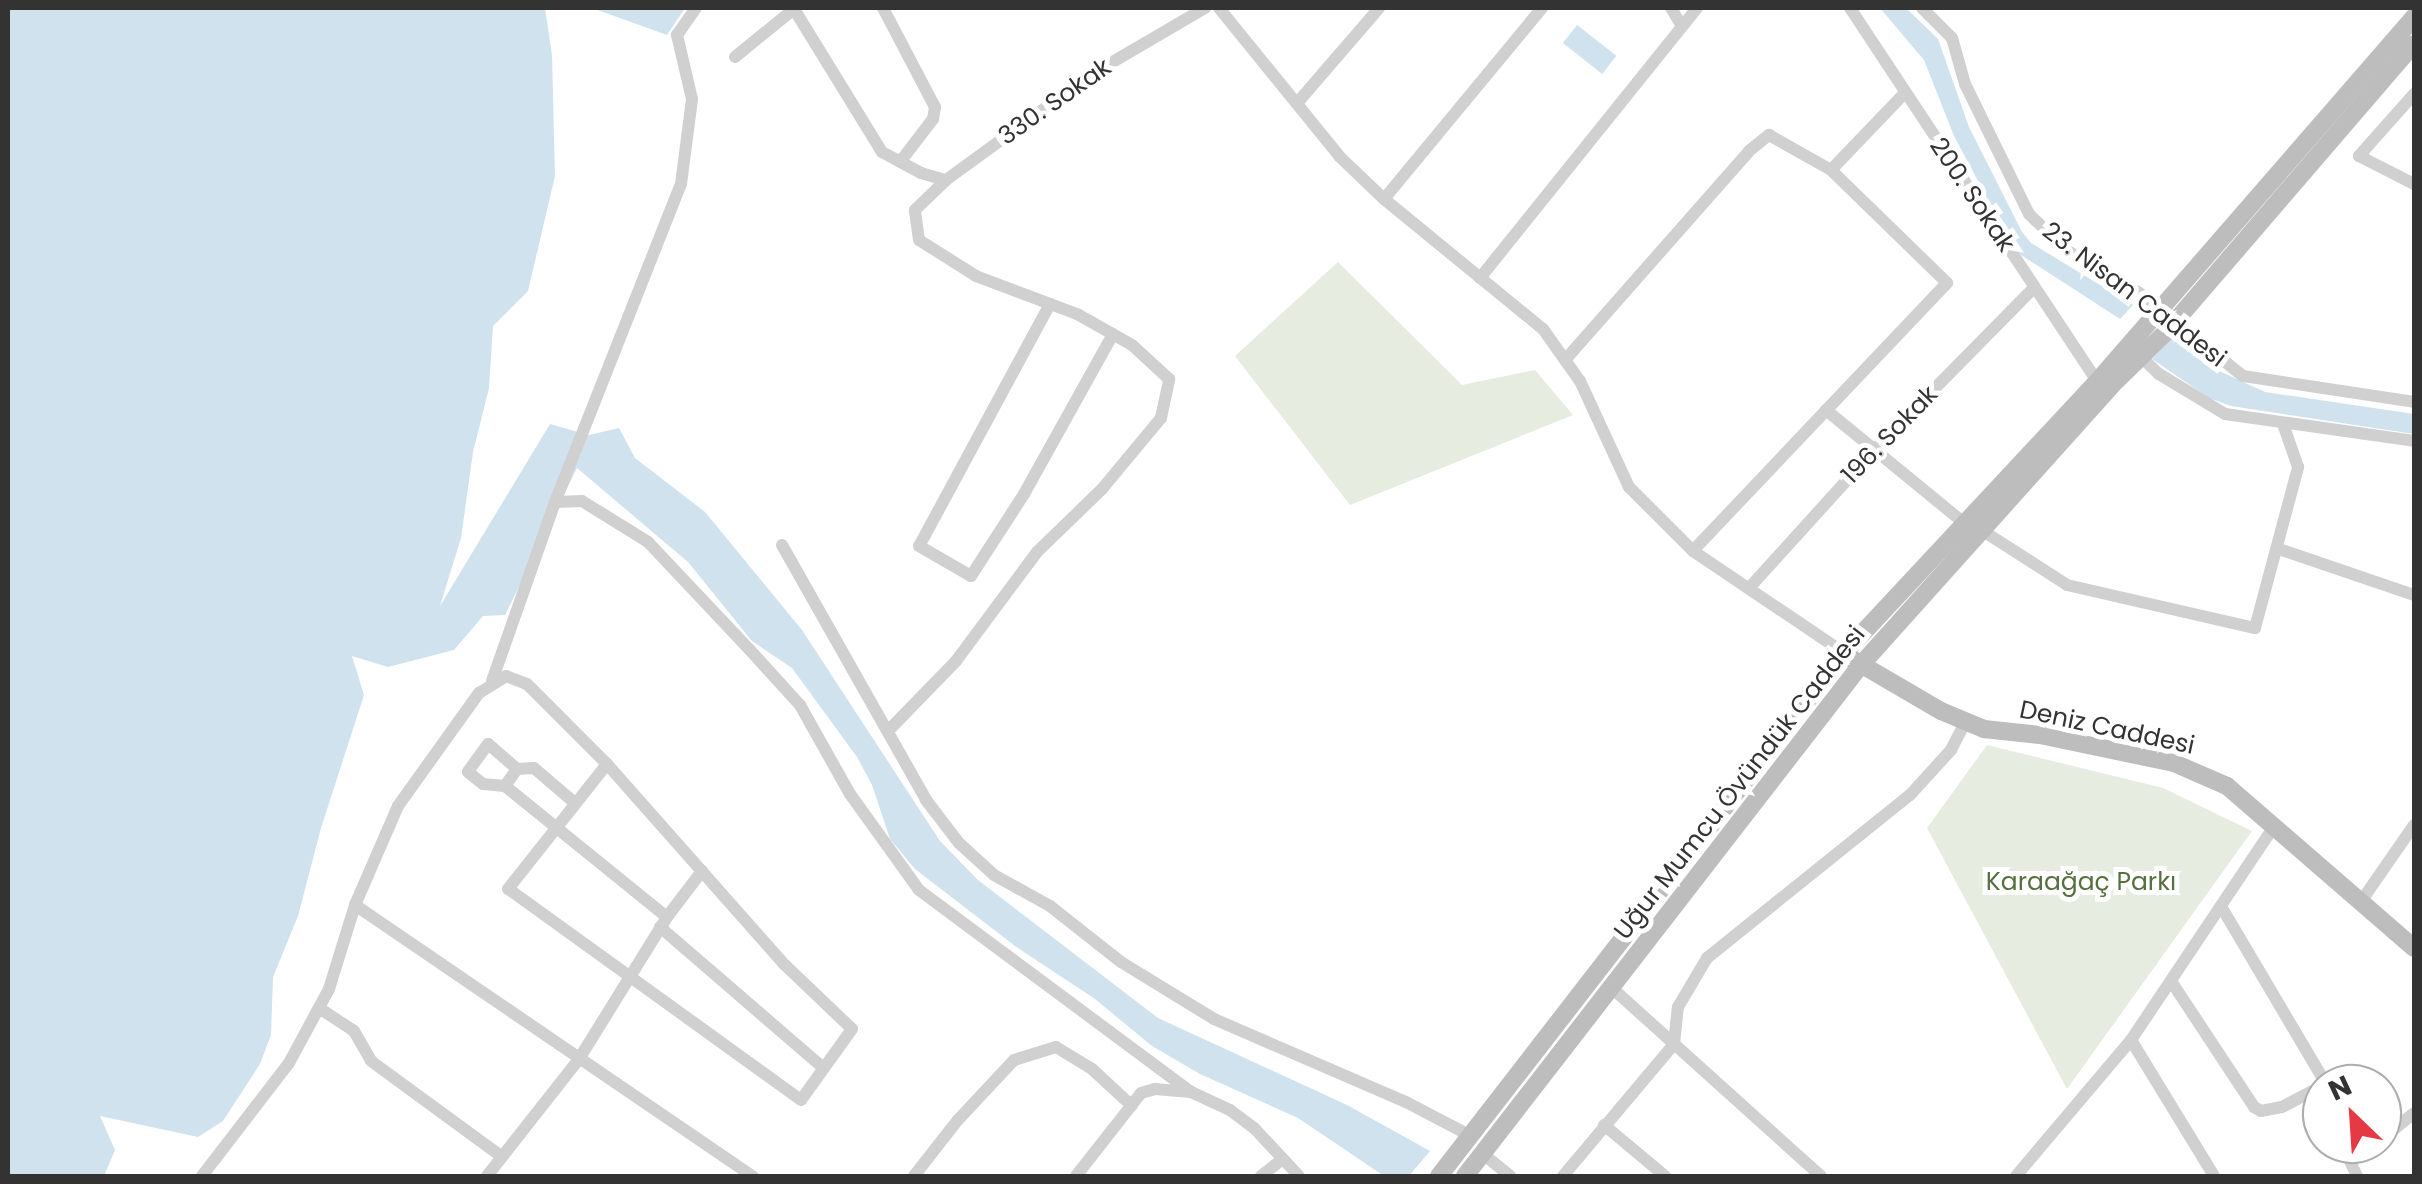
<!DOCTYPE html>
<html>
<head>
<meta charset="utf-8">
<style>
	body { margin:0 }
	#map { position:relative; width:2422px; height:1184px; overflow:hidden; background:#fff; font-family:Poppins,sans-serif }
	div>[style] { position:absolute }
	.green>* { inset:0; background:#e6ecdf }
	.water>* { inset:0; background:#cfe2ee; transform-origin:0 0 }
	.street>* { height:12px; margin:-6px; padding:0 6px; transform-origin:6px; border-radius:6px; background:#d0d0d0 }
	.secondary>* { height:18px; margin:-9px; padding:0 9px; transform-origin:9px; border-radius:9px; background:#bdbdbd }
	span { translate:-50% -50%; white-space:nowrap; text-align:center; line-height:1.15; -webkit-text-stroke:10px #fff; paint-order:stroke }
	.street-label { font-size:25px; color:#333 }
	.park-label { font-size:25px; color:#56703f }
	.frame { position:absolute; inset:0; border:10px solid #333; pointer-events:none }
	.north { position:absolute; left:2302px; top:1064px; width:100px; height:100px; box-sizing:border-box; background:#fff; border:2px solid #adadad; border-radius:50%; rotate:335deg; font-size:28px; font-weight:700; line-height:40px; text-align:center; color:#333 }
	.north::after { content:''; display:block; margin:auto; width:35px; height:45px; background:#e63946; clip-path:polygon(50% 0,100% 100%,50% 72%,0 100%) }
</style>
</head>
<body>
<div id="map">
	<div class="green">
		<i style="clip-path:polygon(1338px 262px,1462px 385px,1535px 370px,1573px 415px,1350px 505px,1235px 356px)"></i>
		<i style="clip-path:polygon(1987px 745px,2163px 788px,2252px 831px,2067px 1089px,1927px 828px)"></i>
	</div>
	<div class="water">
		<i style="clip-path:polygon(8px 8px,545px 8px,552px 55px,555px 176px,528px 291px,493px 326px,489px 388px,473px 452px,461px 538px,440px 606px,550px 424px,589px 435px,619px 428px,635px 458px,705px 512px,802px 630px,940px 841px,978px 880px,1158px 1018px,1347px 1105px,1430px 1151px,1409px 1176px,1384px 1176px,1298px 1118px,1200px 1074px,1152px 1046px,1095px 999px,1015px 946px,915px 869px,890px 839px,872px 785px,857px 757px,792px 668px,752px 641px,688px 562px,577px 468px,505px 615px,483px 616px,454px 650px,388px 667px,352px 656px,364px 695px,321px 828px,298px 916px,273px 977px,271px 1035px,260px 1064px,223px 1121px,198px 1137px,100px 1116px,115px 1150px,104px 1176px,8px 1176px)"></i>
		<i style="clip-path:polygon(592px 8px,685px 8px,667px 35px)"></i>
		<i style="clip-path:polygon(1880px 8px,1906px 8px,1938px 39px,1969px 127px,2022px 232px,2031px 243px,2133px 305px,2120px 319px,2021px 255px,2011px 243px,1954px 136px,1924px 60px)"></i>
		<i style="left:1577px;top:25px;width:50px;height:23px;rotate:38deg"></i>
		<i style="clip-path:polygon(2172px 338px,2206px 365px,2265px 392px,2414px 414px,2414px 434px,2231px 406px,2209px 398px,2152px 359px)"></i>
	</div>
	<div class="street">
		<i style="left:883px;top:8px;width:112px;rotate:62.3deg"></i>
		<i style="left:935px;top:107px;width:12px;rotate:99deg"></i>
		<i style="left:933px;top:119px;width:54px;rotate:127.5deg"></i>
		<i style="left:1219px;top:8px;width:192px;rotate:50.9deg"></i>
		<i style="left:1340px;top:157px;width:61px;rotate:43.7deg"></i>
		<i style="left:1384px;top:199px;width:205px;rotate:39.3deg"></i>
		<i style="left:1543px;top:329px;width:64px;rotate:54.6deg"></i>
		<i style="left:1580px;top:381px;width:117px;rotate:65.2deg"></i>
		<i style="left:1629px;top:487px;width:91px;rotate:45deg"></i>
		<i style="left:1693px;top:551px;width:182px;rotate:34deg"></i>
		<i style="left:1671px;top:8px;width:21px;rotate:59deg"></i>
		<i style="left:1850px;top:8px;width:447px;rotate:56.5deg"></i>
		<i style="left:1922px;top:8px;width:42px;rotate:45deg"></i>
		<i style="left:1952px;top:38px;width:48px;rotate:74.2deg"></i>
		<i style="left:1965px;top:84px;width:145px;rotate:63.8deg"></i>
		<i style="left:2029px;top:214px;width:52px;rotate:44.2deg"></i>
		<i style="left:2066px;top:250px;width:83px;rotate:30.3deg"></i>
		<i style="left:2138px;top:292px;width:134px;rotate:38.7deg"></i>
		<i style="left:2243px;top:376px;width:173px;rotate:8.6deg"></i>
		<i style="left:794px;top:9px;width:168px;rotate:58.4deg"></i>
		<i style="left:882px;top:152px;width:44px;rotate:28.3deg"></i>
		<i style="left:921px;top:173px;width:26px;rotate:16deg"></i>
		<i style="left:735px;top:57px;width:77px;rotate:-39.2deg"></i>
		<i style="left:2414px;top:94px;width:83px;rotate:131.6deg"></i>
		<i style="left:2359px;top:156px;width:62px;rotate:27deg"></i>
		<i style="left:1298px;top:102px;width:124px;rotate:-49.2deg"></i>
		<i style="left:1831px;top:170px;width:105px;rotate:-46.2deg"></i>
		<i style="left:1384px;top:199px;width:248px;rotate:-50.4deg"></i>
		<i style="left:1480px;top:278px;width:346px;rotate:-51.2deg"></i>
		<i style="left:1050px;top:304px;width:275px;rotate:118.4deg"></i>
		<i style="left:919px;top:546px;width:60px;rotate:30deg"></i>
		<i style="left:971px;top:576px;width:98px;rotate:-57.1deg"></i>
		<i style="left:1024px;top:494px;width:183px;rotate:-60.9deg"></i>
		<i style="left:2136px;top:352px;width:32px;rotate:44deg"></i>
		<i style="left:2159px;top:374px;width:77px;rotate:31.2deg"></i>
		<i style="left:2225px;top:414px;width:191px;rotate:8.1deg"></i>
		<i style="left:1565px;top:360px;width:278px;rotate:-48.6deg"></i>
		<i style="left:1749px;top:151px;width:26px;rotate:-39deg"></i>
		<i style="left:1769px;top:135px;width:71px;rotate:29.4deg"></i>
		<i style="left:1831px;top:170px;width:162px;rotate:44.2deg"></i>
		<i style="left:1947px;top:283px;width:369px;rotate:133.5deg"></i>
		<i style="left:1826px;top:410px;width:178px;rotate:39.3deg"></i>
		<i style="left:555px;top:502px;width:27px;rotate:-2deg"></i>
		<i style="left:582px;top:501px;width:78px;rotate:31.8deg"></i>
		<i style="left:648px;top:542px;width:147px;rotate:46.7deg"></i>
		<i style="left:749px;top:649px;width:76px;rotate:47.7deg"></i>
		<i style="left:800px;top:705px;width:102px;rotate:60.7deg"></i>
		<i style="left:850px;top:794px;width:118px;rotate:54.3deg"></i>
		<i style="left:919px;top:890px;width:339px;rotate:36.6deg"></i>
		<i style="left:1983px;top:531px;width:100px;rotate:32.7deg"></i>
		<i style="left:2067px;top:585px;width:193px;rotate:12.9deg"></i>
		<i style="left:2255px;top:628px;width:167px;rotate:-75deg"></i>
		<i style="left:2298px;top:467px;width:46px;rotate:-109.2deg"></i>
		<i style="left:782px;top:545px;width:293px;rotate:60.5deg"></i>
		<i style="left:926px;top:800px;width:54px;rotate:52.5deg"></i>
		<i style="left:959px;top:843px;width:47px;rotate:42.4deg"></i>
		<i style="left:994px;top:875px;width:64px;rotate:29deg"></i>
		<i style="left:1050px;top:906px;width:90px;rotate:38.3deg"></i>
		<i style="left:1121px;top:962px;width:109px;rotate:31.5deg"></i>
		<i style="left:1214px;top:1019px;width:209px;rotate:23.4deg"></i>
		<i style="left:1406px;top:1102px;width:73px;rotate:27.6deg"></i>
		<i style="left:2279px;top:549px;width:143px;rotate:18.8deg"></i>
		<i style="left:1750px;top:587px;width:188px;rotate:-47.8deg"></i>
		<i style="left:1876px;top:448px;width:225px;rotate:-45.4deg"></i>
		<i style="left:492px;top:681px;width:190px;rotate:-70.6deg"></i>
		<i style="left:555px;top:502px;width:342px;rotate:-68.4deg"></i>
		<i style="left:681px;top:184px;width:86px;rotate:-82.6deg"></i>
		<i style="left:692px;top:99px;width:66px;rotate:-103.2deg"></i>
		<i style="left:677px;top:35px;width:33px;rotate:-55deg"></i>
		<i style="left:888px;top:731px;width:98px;rotate:-45.8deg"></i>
		<i style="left:956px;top:661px;width:136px;rotate:-53.4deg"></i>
		<i style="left:1037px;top:552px;width:91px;rotate:-44.1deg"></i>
		<i style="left:1102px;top:489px;width:92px;rotate:-50.3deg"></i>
		<i style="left:1161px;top:418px;width:40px;rotate:-78deg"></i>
		<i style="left:1169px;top:379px;width:50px;rotate:-137.4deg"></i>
		<i style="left:1132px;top:345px;width:63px;rotate:-150.6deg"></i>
		<i style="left:1077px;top:314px;width:108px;rotate:-159.4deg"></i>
		<i style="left:976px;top:276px;width:67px;rotate:-147.7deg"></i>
		<i style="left:919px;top:240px;width:30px;rotate:-98deg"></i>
		<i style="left:915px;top:210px;width:43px;rotate:-44.1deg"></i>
		<i style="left:946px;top:180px;width:180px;rotate:-36deg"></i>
		<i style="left:1092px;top:74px;width:131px;rotate:-30.3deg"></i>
		<i style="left:517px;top:769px;width:38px;rotate:-139deg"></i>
		<i style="left:488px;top:744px;width:34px;rotate:126deg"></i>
		<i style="left:468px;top:772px;width:19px;rotate:39deg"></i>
		<i style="left:483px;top:784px;width:22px;rotate:5deg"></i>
		<i style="left:505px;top:786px;width:208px;rotate:39deg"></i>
		<i style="left:505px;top:786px;width:21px;rotate:-55deg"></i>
		<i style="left:517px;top:769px;width:17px;rotate:-3deg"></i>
		<i style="left:534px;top:768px;width:54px;rotate:40.5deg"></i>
		<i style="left:2360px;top:903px;width:95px;rotate:-55.3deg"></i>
		<i style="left:355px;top:905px;width:482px;rotate:34.3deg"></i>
		<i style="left:2222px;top:908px;width:204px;rotate:59.4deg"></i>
		<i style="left:660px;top:927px;width:214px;rotate:40.8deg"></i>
		<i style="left:2171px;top:981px;width:151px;rotate:56.6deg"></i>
		<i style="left:2254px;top:1107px;width:8px;rotate:30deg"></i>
		<i style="left:2261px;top:1111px;width:21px;rotate:-11deg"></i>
		<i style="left:2282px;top:1107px;width:45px;rotate:-27.7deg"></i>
		<i style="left:1612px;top:988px;width:281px;rotate:42deg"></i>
		<i style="left:319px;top:1008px;width:42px;rotate:33.3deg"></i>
		<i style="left:354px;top:1031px;width:34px;rotate:60deg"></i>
		<i style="left:371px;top:1061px;width:162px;rotate:36.2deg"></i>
		<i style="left:2131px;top:1040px;width:159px;rotate:58.6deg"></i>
		<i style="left:1604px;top:1125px;width:80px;rotate:39.9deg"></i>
		<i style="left:2382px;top:1139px;width:41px;rotate:-39.1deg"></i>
		<i style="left:2342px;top:1144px;width:35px;rotate:65deg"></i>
		<i style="left:2344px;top:1150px;width:32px;rotate:-11deg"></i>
		<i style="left:1483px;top:1154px;width:35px;rotate:39deg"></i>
		<i style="left:202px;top:1176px;width:143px;rotate:-52.4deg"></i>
		<i style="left:289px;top:1063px;width:84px;rotate:-61.6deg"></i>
		<i style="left:329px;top:989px;width:88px;rotate:-72.8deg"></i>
		<i style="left:355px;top:905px;width:108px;rotate:-66.5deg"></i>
		<i style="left:398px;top:806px;width:139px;rotate:-54.4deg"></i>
		<i style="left:479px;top:693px;width:32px;rotate:-32deg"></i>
		<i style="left:506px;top:676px;width:22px;rotate:21deg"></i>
		<i style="left:527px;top:684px;width:113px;rotate:45deg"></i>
		<i style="left:607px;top:764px;width:267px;rotate:48.5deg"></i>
		<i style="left:784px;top:964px;width:94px;rotate:43.7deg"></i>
		<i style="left:852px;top:1029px;width:87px;rotate:125.7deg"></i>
		<i style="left:801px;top:1100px;width:361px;rotate:-144.2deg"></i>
		<i style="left:508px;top:889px;width:159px;rotate:-51.6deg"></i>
		<i style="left:487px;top:1176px;width:149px;rotate:-51.8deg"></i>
		<i style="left:579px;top:1059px;width:167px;rotate:-58.2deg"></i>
		<i style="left:667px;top:917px;width:58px;rotate:-52.7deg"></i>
		<i style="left:914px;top:1176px;width:70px;rotate:-52deg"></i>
		<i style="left:957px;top:1121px;width:83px;rotate:-46.9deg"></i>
		<i style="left:1014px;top:1060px;width:44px;rotate:-17.2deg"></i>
		<i style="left:1056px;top:1047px;width:42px;rotate:31.4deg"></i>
		<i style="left:1092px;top:1069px;width:54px;rotate:42.8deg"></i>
		<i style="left:1076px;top:1176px;width:105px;rotate:-51.9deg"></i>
		<i style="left:1141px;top:1093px;width:15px;rotate:-16deg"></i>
		<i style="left:1155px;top:1089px;width:36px;rotate:5deg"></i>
		<i style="left:1191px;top:1092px;width:43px;rotate:24.8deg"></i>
		<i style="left:1230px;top:1110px;width:31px;rotate:37deg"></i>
		<i style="left:1255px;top:1129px;width:64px;rotate:46.9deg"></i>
		<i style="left:1261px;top:1176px;width:24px;rotate:-38deg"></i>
		<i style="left:1563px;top:1176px;width:172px;rotate:-49.9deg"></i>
		<i style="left:1674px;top:1044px;width:37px;rotate:-84deg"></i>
		<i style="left:1678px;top:1007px;width:57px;rotate:-59.4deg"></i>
		<i style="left:1707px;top:958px;width:260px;rotate:-38.8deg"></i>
		<i style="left:1910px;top:795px;width:61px;rotate:-47.7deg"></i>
		<i style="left:1951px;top:750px;width:33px;rotate:-63deg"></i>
		<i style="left:2016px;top:1176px;width:178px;rotate:-49.8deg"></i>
		<i style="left:2131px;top:1040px;width:259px;rotate:-56.2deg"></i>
	</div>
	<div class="secondary">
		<i style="left:1852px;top:659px;width:103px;rotate:30.3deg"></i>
		<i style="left:1941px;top:711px;width:47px;rotate:22.7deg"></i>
		<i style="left:1984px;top:729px;width:56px;rotate:6.1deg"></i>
		<i style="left:2040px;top:735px;width:137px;rotate:11.8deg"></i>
		<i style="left:2174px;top:763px;width:58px;rotate:23.5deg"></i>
		<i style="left:2227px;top:786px;width:247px;rotate:40.9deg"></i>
		<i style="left:1439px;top:1176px;width:661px;rotate:-52.25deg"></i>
		<i style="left:1844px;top:653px;width:380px;rotate:-47deg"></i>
		<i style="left:2103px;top:375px;width:474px;rotate:-49deg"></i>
		<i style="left:1465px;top:1176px;width:645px;rotate:-52.24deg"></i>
		<i style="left:1860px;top:666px;width:385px;rotate:-48.1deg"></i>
		<i style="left:2117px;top:380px;width:69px;rotate:-44.4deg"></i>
		<i style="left:2166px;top:332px;width:380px;rotate:-49.3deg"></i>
	</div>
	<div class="street-label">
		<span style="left:1055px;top:102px;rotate:-35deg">330. Sokak</span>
		<span style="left:1972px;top:195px;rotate:56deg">200. Sokak</span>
		<span style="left:2134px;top:295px;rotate:37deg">23. Nisan Caddesi</span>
		<span style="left:1890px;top:435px;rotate:-46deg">196. Sokak</span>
		<span style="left:2107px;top:728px;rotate:12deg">Deniz Caddesi</span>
		<span style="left:1740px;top:783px;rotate:-52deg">Uğur Mumcu Övündük Caddesi</span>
	</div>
	<div class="park-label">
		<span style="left:2081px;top:882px">Karaağaç Parkı</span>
	</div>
	<div class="frame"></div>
	<div class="north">N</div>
</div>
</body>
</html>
